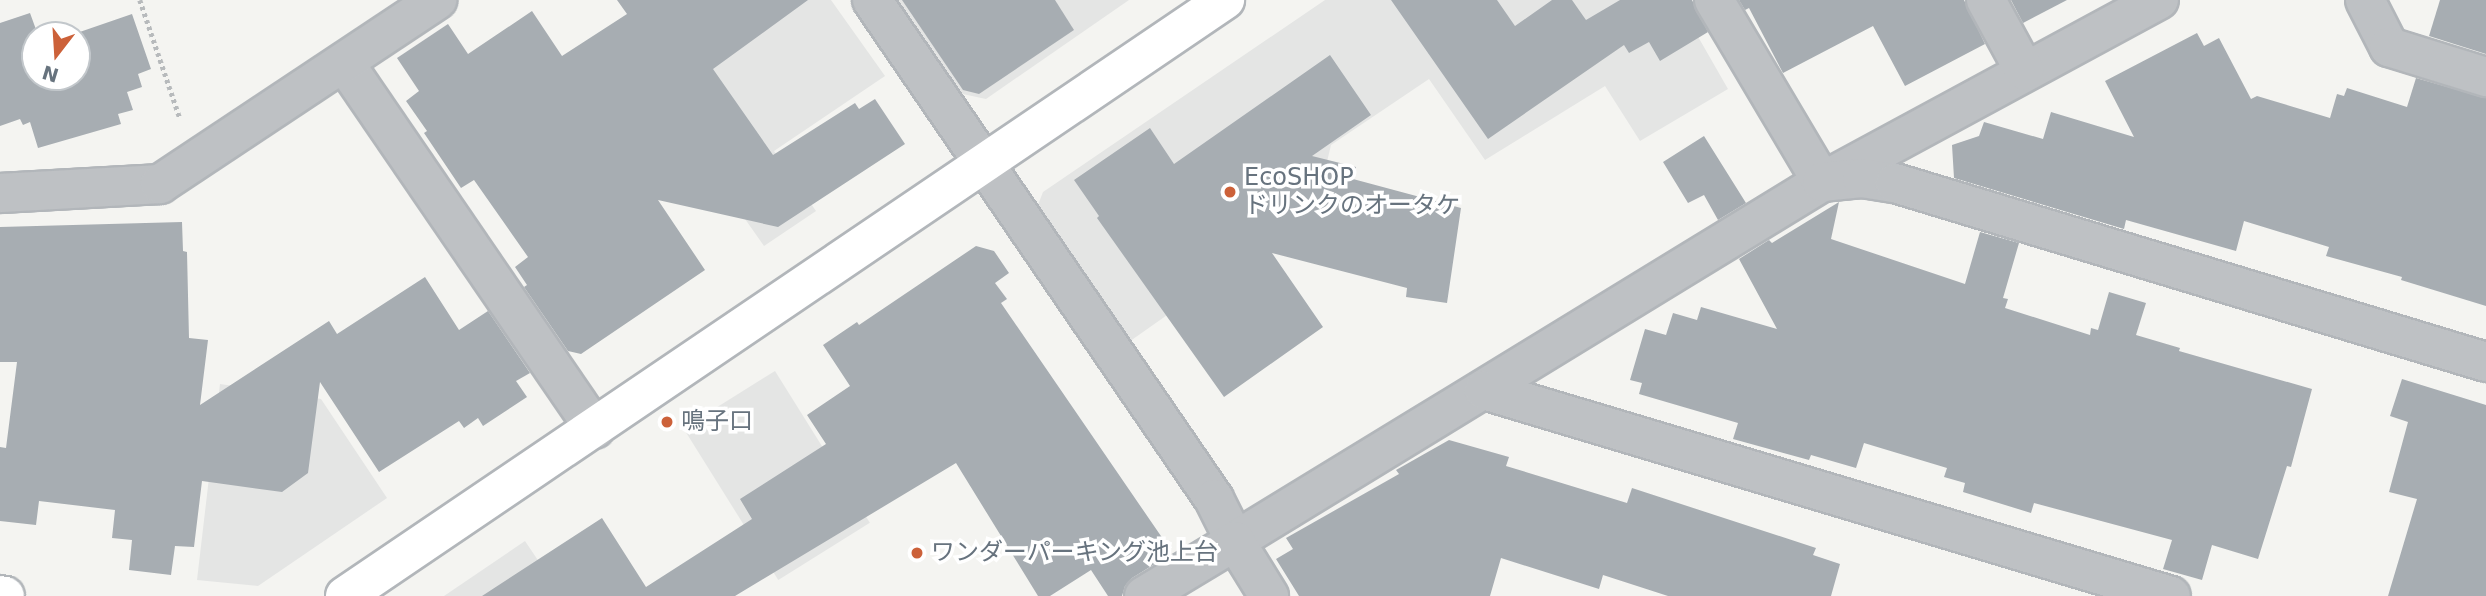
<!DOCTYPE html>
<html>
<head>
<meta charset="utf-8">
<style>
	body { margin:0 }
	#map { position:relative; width:2486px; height:596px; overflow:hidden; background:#f4f4f1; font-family:"DejaVu Sans","Noto Sans JP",sans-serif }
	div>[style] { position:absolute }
	.built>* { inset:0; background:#e4e5e4; transform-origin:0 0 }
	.building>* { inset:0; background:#a7adb2 }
	.path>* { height:4.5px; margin-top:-2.25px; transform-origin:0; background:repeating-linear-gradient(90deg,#b7babc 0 3.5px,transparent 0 7px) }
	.roads { filter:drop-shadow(2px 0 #b2b6ba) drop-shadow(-2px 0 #b2b6ba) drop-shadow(0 2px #b2b6ba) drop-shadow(0 -2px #b2b6ba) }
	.street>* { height:38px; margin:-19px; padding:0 19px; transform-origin:19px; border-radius:19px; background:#bec1c4 }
	.secondary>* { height:38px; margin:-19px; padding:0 19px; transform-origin:19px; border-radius:19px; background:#fff }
	.dots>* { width:19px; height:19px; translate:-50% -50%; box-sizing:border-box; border:4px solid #fff; border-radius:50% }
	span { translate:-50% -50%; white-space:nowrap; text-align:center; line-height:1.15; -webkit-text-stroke:7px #fff; paint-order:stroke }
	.poi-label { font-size:24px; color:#67737e }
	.left { translate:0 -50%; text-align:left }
	.north { position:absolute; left:21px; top:21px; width:70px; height:70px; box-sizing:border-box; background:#fff; border:2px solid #c2c7cb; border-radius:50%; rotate:197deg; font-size:19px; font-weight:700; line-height:28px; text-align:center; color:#67737e }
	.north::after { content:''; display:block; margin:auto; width:24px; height:32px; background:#cc6139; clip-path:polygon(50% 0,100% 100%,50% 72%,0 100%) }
</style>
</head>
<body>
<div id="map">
	<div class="built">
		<i style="clip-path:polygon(671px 0,831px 0,885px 76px,774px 151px,816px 211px,764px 246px,660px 98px)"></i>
		<i style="clip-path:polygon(894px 0,1129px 0,986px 99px,958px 93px)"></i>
		<i style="clip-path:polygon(1325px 0,1677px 0,1728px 89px,1640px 141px,1605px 86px,1485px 160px,1429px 79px,1331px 145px,1304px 257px,1258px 251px,1126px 344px,1036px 210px,1043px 192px)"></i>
		<i style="left:775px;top:371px;width:179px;height:108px;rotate:58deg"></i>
		<i style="clip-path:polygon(220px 384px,321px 399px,387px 498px,258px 586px,197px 580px)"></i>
		<i style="clip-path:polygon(525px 541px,562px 596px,444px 596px)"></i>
	</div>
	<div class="building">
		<i style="clip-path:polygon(617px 0,808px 0,713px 69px,773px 155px,855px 103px,859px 109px,875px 99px,905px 144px,778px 227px,658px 200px,705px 270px,581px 354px,568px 351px,524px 287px,527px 285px,515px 267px,528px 257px,474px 180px,461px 188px,424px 133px,427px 131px,406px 101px,419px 91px,397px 58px,448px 24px,468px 54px,532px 11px,562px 56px,627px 14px)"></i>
		<i style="clip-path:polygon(902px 0,1055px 0,1074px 30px,979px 94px,963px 90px)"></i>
		<i style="clip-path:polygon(1391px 0,1497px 0,1515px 26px,1552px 0,1572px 0,1586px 20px,1620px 0,1692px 0,1708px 32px,1660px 61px,1649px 42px,1629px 53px,1624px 45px,1488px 139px)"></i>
		<i style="clip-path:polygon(1739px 0,1964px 0,1985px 44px,1905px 86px,1873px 26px,1783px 73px,1749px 8px,1745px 10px)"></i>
		<i style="clip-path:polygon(2011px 0,2067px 0,2023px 23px)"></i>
		<i style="clip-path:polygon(2440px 0,2486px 0,2486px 54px,2429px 36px)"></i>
		<i style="clip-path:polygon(30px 13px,38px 35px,35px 35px,35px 77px,77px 77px,77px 35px,71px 35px,132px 14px,151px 69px,138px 74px,142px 87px,127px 92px,133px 110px,118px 114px,121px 124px,38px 148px,30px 122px,23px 125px,20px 119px,0 126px,0 23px)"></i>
		<i style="clip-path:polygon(2197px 33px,2204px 46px,2219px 38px,2251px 99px,2257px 96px,2330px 118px,2337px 94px,2344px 96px,2347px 88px,2407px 107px,2416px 78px,2486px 98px,2486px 306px,2401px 280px,2402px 277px,2326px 256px,2329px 247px,2244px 221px,2236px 251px,2126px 220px,2124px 229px,1954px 178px,1952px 145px,1979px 136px,1984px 122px,2043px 139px,2051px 112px,2134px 137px,2105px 81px)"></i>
		<i style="clip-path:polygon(1330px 55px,1371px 115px,1312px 156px,1356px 167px,1353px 179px,1461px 208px,1447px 303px,1406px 297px,1407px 288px,1272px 253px,1323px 327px,1224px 397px,1097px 218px,1099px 216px,1074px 180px,1150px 128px,1174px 164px)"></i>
		<i style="clip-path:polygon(1704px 136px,1746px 203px,1718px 220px,1704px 195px,1688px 203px,1663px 162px)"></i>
		<i style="clip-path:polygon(1839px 202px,1831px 239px,1965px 284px,1980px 232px,2019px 243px,2003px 298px,2008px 299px,2005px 308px,2090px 335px,2091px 328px,2098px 330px,2109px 292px,2146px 303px,2136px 335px,2180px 348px,2179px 351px,2312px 389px,2291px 467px,2287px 466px,2258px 559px,2212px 545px,2202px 580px,2163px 569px,2172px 540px,2034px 503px,2031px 513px,1963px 492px,1965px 483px,1944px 477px,1947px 468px,1864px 443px,1856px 468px,1811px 455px,1809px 460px,1733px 439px,1738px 423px,1639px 394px,1642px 383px,1630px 380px,1645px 329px,1666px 335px,1673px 313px,1697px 320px,1701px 307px,1777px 329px,1739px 259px,1769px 240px,1772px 243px)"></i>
		<i style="clip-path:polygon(182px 222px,183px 251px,187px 252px,189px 338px,208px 340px,200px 405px,329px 321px,337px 334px,425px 277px,459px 330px,488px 311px,530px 373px,516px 381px,527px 397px,483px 426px,478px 418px,464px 428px,459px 421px,379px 472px,320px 382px,308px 473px,282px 492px,202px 481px,194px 547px,175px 546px,171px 575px,129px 570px,132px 540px,112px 538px,115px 510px,39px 501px,36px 525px,0 521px,0 447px,6px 448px,17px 362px,0 362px,0 227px)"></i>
		<i style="clip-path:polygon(976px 246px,994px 251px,1009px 273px,995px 283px,1007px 299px,1001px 303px,1163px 539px,1157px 543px,1166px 557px,1132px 578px,1125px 586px,1122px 596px,1108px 596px,1091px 570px,1050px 596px,1038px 596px,956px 463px,735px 596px,482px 596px,602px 518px,646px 587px,752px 519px,740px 499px,826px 444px,807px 415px,850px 386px,823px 345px,857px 322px,859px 325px)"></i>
		<i style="clip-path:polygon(2402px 379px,2486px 405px,2486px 596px,2388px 596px,2417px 499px,2389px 492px,2408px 422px,2390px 416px)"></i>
		<i style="clip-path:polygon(1449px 440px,1509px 457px,1506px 466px,1627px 503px,1632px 488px,1816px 548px,1813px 555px,1840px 564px,1831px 596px,1668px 596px,1603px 575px,1599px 589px,1501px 558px,1490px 596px,1299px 596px,1276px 559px,1293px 549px,1286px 538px,1399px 474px,1396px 470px)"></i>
	</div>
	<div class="path">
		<i style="left:140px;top:0;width:125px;rotate:71.3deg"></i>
	</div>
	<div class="roads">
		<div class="street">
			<i style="left:872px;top:0;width:605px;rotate:55.57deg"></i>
			<i style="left:1214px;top:499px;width:47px;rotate:63.4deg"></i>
			<i style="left:1235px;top:541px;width:688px;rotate:-31.45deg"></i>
			<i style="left:1822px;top:182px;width:383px;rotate:-28.4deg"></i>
			<i style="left:1714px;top:0;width:212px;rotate:59.3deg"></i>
			<i style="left:1822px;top:182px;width:40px;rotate:-5.7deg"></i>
			<i style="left:1862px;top:178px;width:33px;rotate:9deg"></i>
			<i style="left:1895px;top:183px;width:618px;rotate:16.85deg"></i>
			<i style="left:1986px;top:0;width:80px;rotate:61.5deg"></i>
			<i style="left:2365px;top:0;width:53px;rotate:62.9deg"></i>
			<i style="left:2389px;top:47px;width:102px;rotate:17.2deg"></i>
			<i style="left:345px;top:64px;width:442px;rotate:55.6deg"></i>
			<i style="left:0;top:193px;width:160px;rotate:-3.2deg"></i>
			<i style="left:160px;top:184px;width:333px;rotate:-33.6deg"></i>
			<i style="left:1484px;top:390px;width:717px;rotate:16.69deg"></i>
			<i style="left:1144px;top:596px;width:106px;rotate:-31.1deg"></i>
			<i style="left:1235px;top:541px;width:65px;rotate:58.3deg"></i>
		</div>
		<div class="secondary">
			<i style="left:0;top:595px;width:5px;rotate:11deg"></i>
			<i style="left:345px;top:596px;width:1063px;rotate:-34.11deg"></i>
		</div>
	</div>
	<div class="dots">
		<i style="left:1230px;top:192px;background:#cc6139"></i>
		<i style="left:667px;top:422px;background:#cc6139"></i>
		<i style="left:917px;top:553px;background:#cc6139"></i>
	</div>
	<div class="poi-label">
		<span class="left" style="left:1244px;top:192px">EcoSHOP<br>ドリンクのオータケ</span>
		<span class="left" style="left:681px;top:422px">鳴子口</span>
		<span class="left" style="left:931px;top:553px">ワンダーパーキング池上台</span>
	</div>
	<div class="north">N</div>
</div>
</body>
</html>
